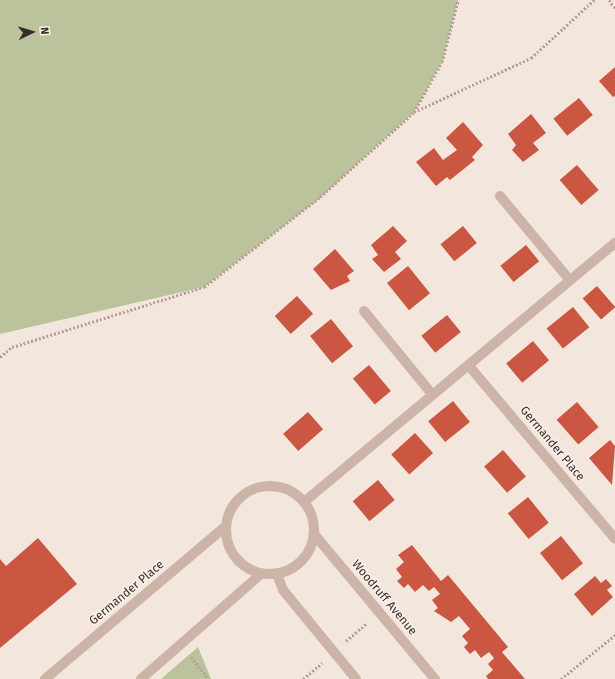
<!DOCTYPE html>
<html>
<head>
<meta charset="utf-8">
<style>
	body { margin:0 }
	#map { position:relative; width:615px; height:679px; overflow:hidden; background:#f3e7dd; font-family:"Fira Sans",sans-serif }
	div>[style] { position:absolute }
	.green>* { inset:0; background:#bac39c }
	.building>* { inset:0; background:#cb5743; transform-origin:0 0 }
	.path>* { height:2.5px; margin-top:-1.25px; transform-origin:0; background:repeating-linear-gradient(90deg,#b89f92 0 2px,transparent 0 4px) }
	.minor>* { height:10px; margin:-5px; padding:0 5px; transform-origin:5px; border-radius:5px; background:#ccb5a8 }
	.minor>.ring { margin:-5px; padding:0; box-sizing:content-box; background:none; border:10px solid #ccb5a8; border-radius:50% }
	span { translate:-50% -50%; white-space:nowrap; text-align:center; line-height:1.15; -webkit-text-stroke:3px #fbf1ea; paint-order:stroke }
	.street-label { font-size:12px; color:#392c29 }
	.north { position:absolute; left:12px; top:12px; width:40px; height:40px; -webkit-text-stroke:3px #fbf1ea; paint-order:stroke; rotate:85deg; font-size:11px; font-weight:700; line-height:16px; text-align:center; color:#392c29 }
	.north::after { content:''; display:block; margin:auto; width:14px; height:18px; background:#392c29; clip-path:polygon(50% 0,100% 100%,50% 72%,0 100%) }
</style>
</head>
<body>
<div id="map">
	<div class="green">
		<i style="clip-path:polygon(0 0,458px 0,442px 62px,414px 112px,320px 198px,204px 287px,0 334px)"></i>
		<i style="clip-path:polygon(198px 647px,211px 679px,161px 679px)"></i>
	</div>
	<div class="building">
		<i style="clip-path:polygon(615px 67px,615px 96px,613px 97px,599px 81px)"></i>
		<i style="left:579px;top:98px;width:22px;height:33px;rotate:51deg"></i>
		<i style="clip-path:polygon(531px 114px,546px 133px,533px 143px,539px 150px,523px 162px,512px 150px,516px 145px,508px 134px)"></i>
		<i style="clip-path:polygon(463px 122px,483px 145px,472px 157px,475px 160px,450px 180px,447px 177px,436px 186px,416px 162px,434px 148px,443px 160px,457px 150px,446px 138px)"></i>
		<i style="left:577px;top:165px;width:33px;height:23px;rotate:49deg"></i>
		<i style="clip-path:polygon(393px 226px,407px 241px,395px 252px,401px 259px,384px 272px,372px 259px,378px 255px,371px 245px)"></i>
		<i style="left:463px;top:226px;width:22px;height:29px;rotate:51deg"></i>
		<i style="left:526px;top:245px;width:21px;height:33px;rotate:51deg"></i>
		<i style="clip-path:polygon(335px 249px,354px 271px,347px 276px,350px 281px,331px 290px,313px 269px)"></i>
		<i style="left:408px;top:266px;width:35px;height:27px;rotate:51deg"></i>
		<i style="left:597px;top:286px;width:28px;height:19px;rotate:49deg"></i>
		<i style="left:297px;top:296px;width:24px;height:30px;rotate:48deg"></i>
		<i style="left:573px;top:307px;width:26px;height:34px;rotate:51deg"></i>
		<i style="left:447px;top:315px;width:22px;height:33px;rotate:51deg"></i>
		<i style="left:331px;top:319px;width:35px;height:27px;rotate:51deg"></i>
		<i style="left:533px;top:341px;width:25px;height:35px;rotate:50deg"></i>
		<i style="left:369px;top:365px;width:34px;height:21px;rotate:50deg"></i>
		<i style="left:453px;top:401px;width:27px;height:32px;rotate:51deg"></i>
		<i style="left:577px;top:402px;width:33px;height:27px;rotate:49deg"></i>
		<i style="left:308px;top:412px;width:23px;height:33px;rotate:49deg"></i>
		<i style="left:415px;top:433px;width:27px;height:32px;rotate:48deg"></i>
		<i style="clip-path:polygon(610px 440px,615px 446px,612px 485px,589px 458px)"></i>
		<i style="left:503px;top:450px;width:35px;height:25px;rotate:49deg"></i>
		<i style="left:378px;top:480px;width:26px;height:33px;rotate:50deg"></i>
		<i style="left:528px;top:497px;width:33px;height:26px;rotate:51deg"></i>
		<i style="left:561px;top:536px;width:35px;height:27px;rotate:51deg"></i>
		<i style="clip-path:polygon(38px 538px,77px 584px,0 648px,0 559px,6px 566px)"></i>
		<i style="clip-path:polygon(412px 545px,441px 581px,448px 575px,508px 647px,502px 652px,525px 679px,488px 679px,486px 676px,493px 670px,488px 664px,494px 658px,489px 652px,481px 658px,475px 650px,470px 654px,464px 647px,468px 643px,462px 636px,470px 629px,459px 616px,451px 622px,434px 611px,438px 608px,432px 600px,440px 594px,434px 587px,429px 591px,423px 585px,415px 592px,408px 584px,404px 588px,397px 581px,402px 577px,396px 569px,404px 562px,398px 555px)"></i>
		<i style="clip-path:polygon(595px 576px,601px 583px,606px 579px,612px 586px,607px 590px,613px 597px,592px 616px,574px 594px)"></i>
	</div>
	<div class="path">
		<i style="left:609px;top:0;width:10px;rotate:53deg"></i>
		<i style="left:414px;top:112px;width:129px;rotate:-24.8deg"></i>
		<i style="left:531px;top:58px;width:86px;rotate:-42.6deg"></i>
		<i style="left:0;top:357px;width:16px;rotate:-40deg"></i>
		<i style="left:12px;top:347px;width:201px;rotate:-17.4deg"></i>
		<i style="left:204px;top:287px;width:147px;rotate:-37.8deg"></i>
		<i style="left:320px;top:197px;width:127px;rotate:-42.1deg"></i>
		<i style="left:414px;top:112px;width:57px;rotate:-60.8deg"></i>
		<i style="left:442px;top:62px;width:64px;rotate:-75.5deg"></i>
		<i style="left:346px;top:641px;width:28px;rotate:-41deg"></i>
		<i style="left:191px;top:657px;width:28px;rotate:51deg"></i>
		<i style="left:303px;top:679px;width:25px;rotate:-40deg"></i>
		<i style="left:561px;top:679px;width:70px;rotate:-39.2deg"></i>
	</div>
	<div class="minor">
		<i style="left:500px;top:196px;width:108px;rotate:50.3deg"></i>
		<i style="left:364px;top:311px;width:107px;rotate:50.7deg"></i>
		<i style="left:469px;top:366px;width:226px;rotate:49.8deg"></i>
		<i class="ring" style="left:226px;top:486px;width:78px;height:78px"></i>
		<i style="left:304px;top:502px;width:405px;rotate:-39.8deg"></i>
		<i style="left:314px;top:534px;width:189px;rotate:50.2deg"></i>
		<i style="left:277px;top:574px;width:17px;rotate:69deg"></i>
		<i style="left:283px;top:590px;width:115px;rotate:50.6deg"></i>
		<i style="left:45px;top:679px;width:236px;rotate:-40.2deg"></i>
		<i style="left:141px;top:679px;width:159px;rotate:-41.2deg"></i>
	</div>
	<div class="street-label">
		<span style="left:552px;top:444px;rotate:50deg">Germander Place</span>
		<span style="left:127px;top:593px;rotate:-40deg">Germander Place</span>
		<span style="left:384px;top:598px;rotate:50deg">Woodruff Avenue</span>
	</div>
	<div class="north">N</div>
</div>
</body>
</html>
